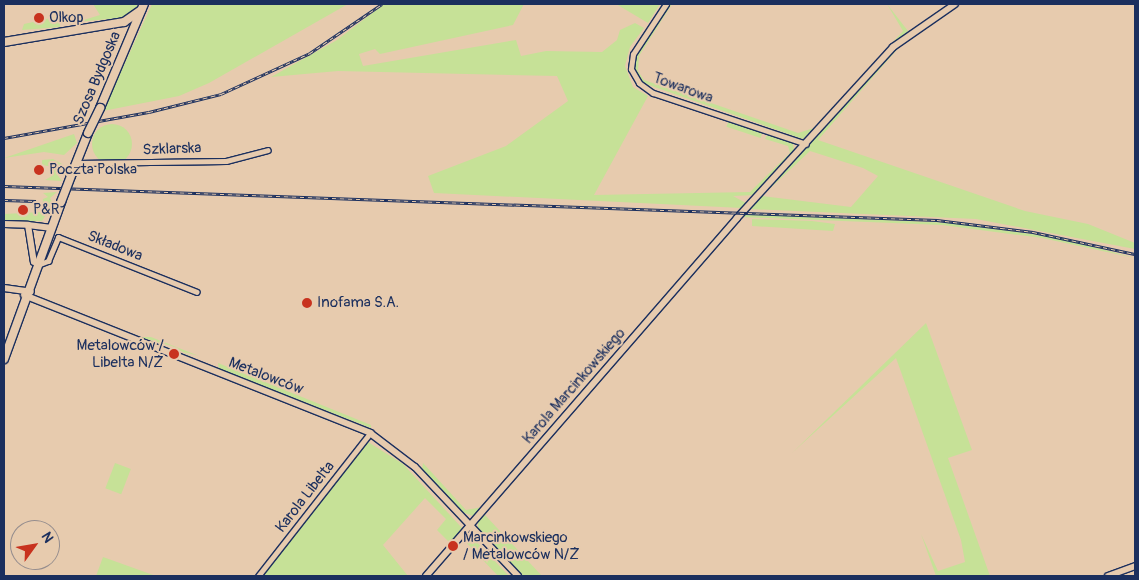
<!DOCTYPE html>
<html>
<head>
<meta charset="utf-8">
<style>
	body { margin:0 }
	#map { position:relative; width:1139px; height:580px; overflow:hidden; background:#e7cbae; font-family:Pangolin,sans-serif }
	div>[style] { position:absolute }
	.green>* { inset:0; background:#c6e197; transform-origin:0 0 }
	.round { border-radius:50% }
	.roads { filter:drop-shadow(1px 0 #1b2f5e) drop-shadow(-1px 0 #1b2f5e) drop-shadow(0 1px #1b2f5e) drop-shadow(0 -1px #1b2f5e) }
	.minor>* { height:5px; margin:-2.5px; padding:0 2.5px; transform-origin:2.5px; border-radius:2.5px; background:#e7cbae }
	.tertiary>* { height:6px; margin:-3px; padding:0 3px; transform-origin:3px; border-radius:3px; background:#e7cbae }
	.secondary>* { height:8px; margin:-4px; padding:0 4px; transform-origin:4px; border-radius:4px; background:#e7cbae }
	.rail>* { height:3px; margin-top:-1.5px; transform-origin:0; background:repeating-linear-gradient(90deg,#e7cbae 0 4px,#1b2f5e 0 8px); box-sizing:border-box; border-block:1px solid #1b2f5e }
	.bridges { filter:drop-shadow(1px 0 #1b2f5e) drop-shadow(-1px 0 #1b2f5e) drop-shadow(0 1px #1b2f5e) drop-shadow(0 -1px #1b2f5e) }
	.secondary-bridge>* { height:8px; margin:-4px; padding:0 4px; transform-origin:4px; border-radius:4px; background:#e7cbae }
	.dots>* { width:14px; height:14px; translate:-50% -50%; box-sizing:border-box; border:2px solid #e7cbae; border-radius:50% }
	span { translate:-50% -50%; white-space:nowrap; text-align:center; line-height:1.15; -webkit-text-stroke:4px #e7cbae; paint-order:stroke }
	.poi-label { font-size:15px; color:#1b2f5e }
	.left { translate:0 -50%; text-align:left }
	.right { translate:-100% -50%; text-align:right }
	.street-label { font-size:15px; color:#1b2f5e }
	.frame { position:absolute; inset:0; border:5px solid #1b2f5e; pointer-events:none }
	.north { position:absolute; left:10px; top:520px; width:50px; height:50px; box-sizing:border-box; background:#e7cbae; border:1px solid #958d8e; border-radius:50%; rotate:58deg; font-size:14px; font-weight:700; line-height:20px; text-align:center; color:#1b2f5e }
	.north::after { content:''; display:block; margin:auto; width:18px; height:22px; background:#c8321e; clip-path:polygon(50% 0,100% 100%,50% 72%,0 100%) }
</style>
</head>
<body>
<div id="map">
	<div class="green">
		<i style="clip-path:polygon(93px 4px,139px 4px,129px 17px,77px 22px,100px 15px)"></i>
		<i style="clip-path:polygon(152px 4px,348px 4px,209px 83px,179px 96px,103px 111px)"></i>
		<i style="clip-path:polygon(384px 4px,524px 4px,513px 25px,380px 54px,375px 49px,359px 54px,363px 66px,516px 40px,521px 56px,546px 51px,602px 52px,617px 40px,620px 30px,635px 23px,644px 28px,630px 47px,625px 66px,633px 87px,648px 96px,594px 195px,750px 192px,790px 153px,788px 146px,765px 139px,767px 135px,793px 143px,794px 151px,755px 195px,733px 196px,746px 203px,742px 208px,434px 193px,428px 176px,506px 146px,568px 101px,557px 76px,338px 71px,271px 77px,337px 40px)"></i>
		<i style="clip-path:polygon(616px 4px,660px 4px,648px 23px)"></i>
		<i style="clip-path:polygon(669px 4px,672px 4px,639px 56px,638px 71px,644px 80px,798px 133px,814px 128px,903px 31px,887px 4px,908px 31px,803px 139px,643px 83px,635px 72px,636px 55px)"></i>
		<i style="clip-path:polygon(evenodd,957px 5px,901px 45px,818px 140px,1025px 211px,1088px 224px,1135px 243px,1135px 249px,976px 219px,748px 209px,901px 41px,957px 5px,810px 151px,863px 168px,878px 176px,851px 207px,762px 196px,810px 151px)"></i>
		<i style="clip-path:polygon(60px 16px,60px 27px,22px 30px,24px 24px)"></i>
		<i style="left:728px;top:122px;width:36px;height:5px;rotate:18deg"></i>
		<i class="round" style="left:92px;top:124px;width:40px;height:40px"></i>
		<i style="clip-path:polygon(74px 134px,77px 143px,64px 155px,44px 152px,4px 158px)"></i>
		<i style="clip-path:polygon(53px 159px,64px 165px,64px 171px,56px 173px,62px 181px,45px 180px,52px 176px,53px 167px,42px 165px,42px 160px)"></i>
		<i style="clip-path:polygon(57px 192px,50px 198px,53px 204px,42px 221px,4px 221px,4px 214px,42px 212px,43px 199px,48px 197px,43px 193px)"></i>
		<i style="clip-path:polygon(743px 214px,954px 223px,1061px 238px,1135px 258px,1042px 238px,942px 225px,741px 217px)"></i>
		<i style="clip-path:polygon(752px 219px,812px 221px,835px 224px,833px 231px,752px 226px)"></i>
		<i style="clip-path:polygon(926px 323px,972px 450px,948px 458px,990px 576px,936px 576px,921px 534px,938px 571px,965px 562px,961px 540px,896px 358px,792px 453px)"></i>
		<i style="clip-path:polygon(139px 337px,151px 337px,199px 356px,184px 352px,197px 360px,172px 346px)"></i>
		<i style="clip-path:polygon(218px 363px,371px 425px,371px 428px,219px 369px)"></i>
		<i style="clip-path:polygon(368px 442px,403px 464px,462px 528px,450px 543px,437px 530px,446px 519px,425px 498px,383px 545px,408px 576px,262px 576px)"></i>
		<i style="left:115px;top:463px;width:17px;height:27px;rotate:21deg"></i>
		<i style="clip-path:polygon(423px 463px,466px 510px,483px 507px,473px 516px,462px 512px,422px 470px)"></i>
		<i style="clip-path:polygon(485px 515px,542px 576px,522px 576px,478px 530px,478px 521px)"></i>
		<i style="clip-path:polygon(470px 535px,472px 537px,509px 576px,498px 576px,464px 540px)"></i>
		<i style="clip-path:polygon(103px 557px,156px 576px,96px 576px)"></i>
	</div>
	<div class="roads">
		<div class="minor">
			<i style="left:666px;top:4px;width:60px;rotate:123.4deg"></i>
			<i style="left:633px;top:54px;width:15px;rotate:98deg"></i>
			<i style="left:631px;top:69px;width:16px;rotate:60deg"></i>
			<i style="left:639px;top:83px;width:17px;rotate:36deg"></i>
			<i style="left:653px;top:93px;width:161px;rotate:18.4deg"></i>
			<i style="left:76px;top:163px;width:150px;rotate:-0.8deg"></i>
			<i style="left:226px;top:161px;width:43px;rotate:-14.7deg"></i>
			<i style="left:40px;top:264px;width:9px;rotate:-21deg"></i>
			<i style="left:48px;top:261px;width:26px;rotate:-67deg"></i>
			<i style="left:58px;top:237px;width:149px;rotate:21.6deg"></i>
			<i style="left:258px;top:576px;width:182px;rotate:-51.9deg"></i>
		</div>
		<div class="tertiary">
			<i style="left:4px;top:224px;width:24px;rotate:2deg"></i>
			<i style="left:28px;top:225px;width:37px;rotate:81deg"></i>
			<i style="left:34px;top:262px;width:6px;rotate:18deg"></i>
			<i style="left:28px;top:225px;width:24px;rotate:7deg"></i>
			<i style="left:4px;top:288px;width:27px;rotate:8deg"></i>
			<i style="left:24px;top:295px;width:373px;rotate:21.7deg"></i>
			<i style="left:370px;top:433px;width:56px;rotate:37.1deg"></i>
			<i style="left:415px;top:467px;width:150px;rotate:46.6deg"></i>
			<i style="left:426px;top:576px;width:474px;rotate:-49deg"></i>
			<i style="left:737px;top:218px;width:231px;rotate:-47.6deg"></i>
			<i style="left:893px;top:47px;width:75px;rotate:-34.7deg"></i>
			<i style="left:1108px;top:576px;width:29px;rotate:-20deg"></i>
		</div>
		<div class="secondary">
			<i style="left:4px;top:42px;width:122px;rotate:-9.5deg"></i>
			<i style="left:124px;top:22px;width:21px;rotate:-35deg"></i>
			<i style="left:100px;top:108px;width:113px;rotate:-67.1deg"></i>
			<i style="left:71px;top:176px;width:46px;rotate:-68.4deg"></i>
			<i style="left:4px;top:359px;width:167px;rotate:-70deg"></i>
		</div>
	</div>
	<div class="rail">
		<i style="left:4px;top:138px;width:147px;rotate:-10.2deg"></i>
		<i style="left:149px;top:112px;width:74px;rotate:-14deg"></i>
		<i style="left:221px;top:94px;width:98px;rotate:-24.7deg"></i>
		<i style="left:310px;top:53px;width:87px;rotate:-34.2deg"></i>
		<i style="left:4px;top:186px;width:934px;rotate:2.09deg"></i>
		<i style="left:937px;top:220px;width:97px;rotate:7.1deg"></i>
		<i style="left:1033px;top:232px;width:104px;rotate:12.2deg"></i>
		<i style="left:4px;top:200px;width:32px;rotate:2deg"></i>
	</div>
	<div class="bridges">
		<div class="secondary-bridge">
			<i style="left:88px;top:133px;width:28px;rotate:-64deg"></i>
			<i style="left:61px;top:202px;width:28px;rotate:-69deg"></i>
		</div>
	</div>
	<div class="dots">
		<i style="left:39px;top:18px;background:#c8321e"></i>
		<i style="left:39px;top:170px;background:#c8321e"></i>
		<i style="left:23px;top:210px;background:#c8321e"></i>
		<i style="left:307px;top:303px;background:#c8321e"></i>
		<i style="left:174px;top:354px;background:#c8321e"></i>
		<i style="left:453px;top:546px;background:#c8321e"></i>
	</div>
	<div class="poi-label">
		<span class="left" style="left:49px;top:18px">Olkop</span>
		<span class="left" style="left:49px;top:170px">Poczta Polska</span>
		<span class="left" style="left:33px;top:210px">P&amp;R</span>
		<span class="left" style="left:317px;top:303px">Inofama S.A.</span>
		<span class="right" style="left:164px;top:354px">Metalowców /<br>Libelta N/Ż</span>
		<span class="left" style="left:463px;top:546px">Marcinkowskiego<br>/ Metalowców N/Ż</span>
	</div>
	<div class="street-label">
		<span style="left:97px;top:78px;rotate:-67deg">Szosa Bydgoska</span>
		<span style="left:683px;top:88px;rotate:20deg">Towarowa</span>
		<span style="left:172px;top:149px;rotate:-2deg">Szklarska</span>
		<span style="left:115px;top:246px;rotate:22deg">Składowa</span>
		<span style="left:266px;top:376px;rotate:21deg">Metalowców</span>
		<span style="left:574px;top:386px;rotate:-49deg">Karola Marcinkowskiego</span>
		<span style="left:305px;top:497px;rotate:-52deg">Karola Libelta</span>
	</div>
	<div class="frame"></div>
	<div class="north">N</div>
</div>
</body>
</html>
